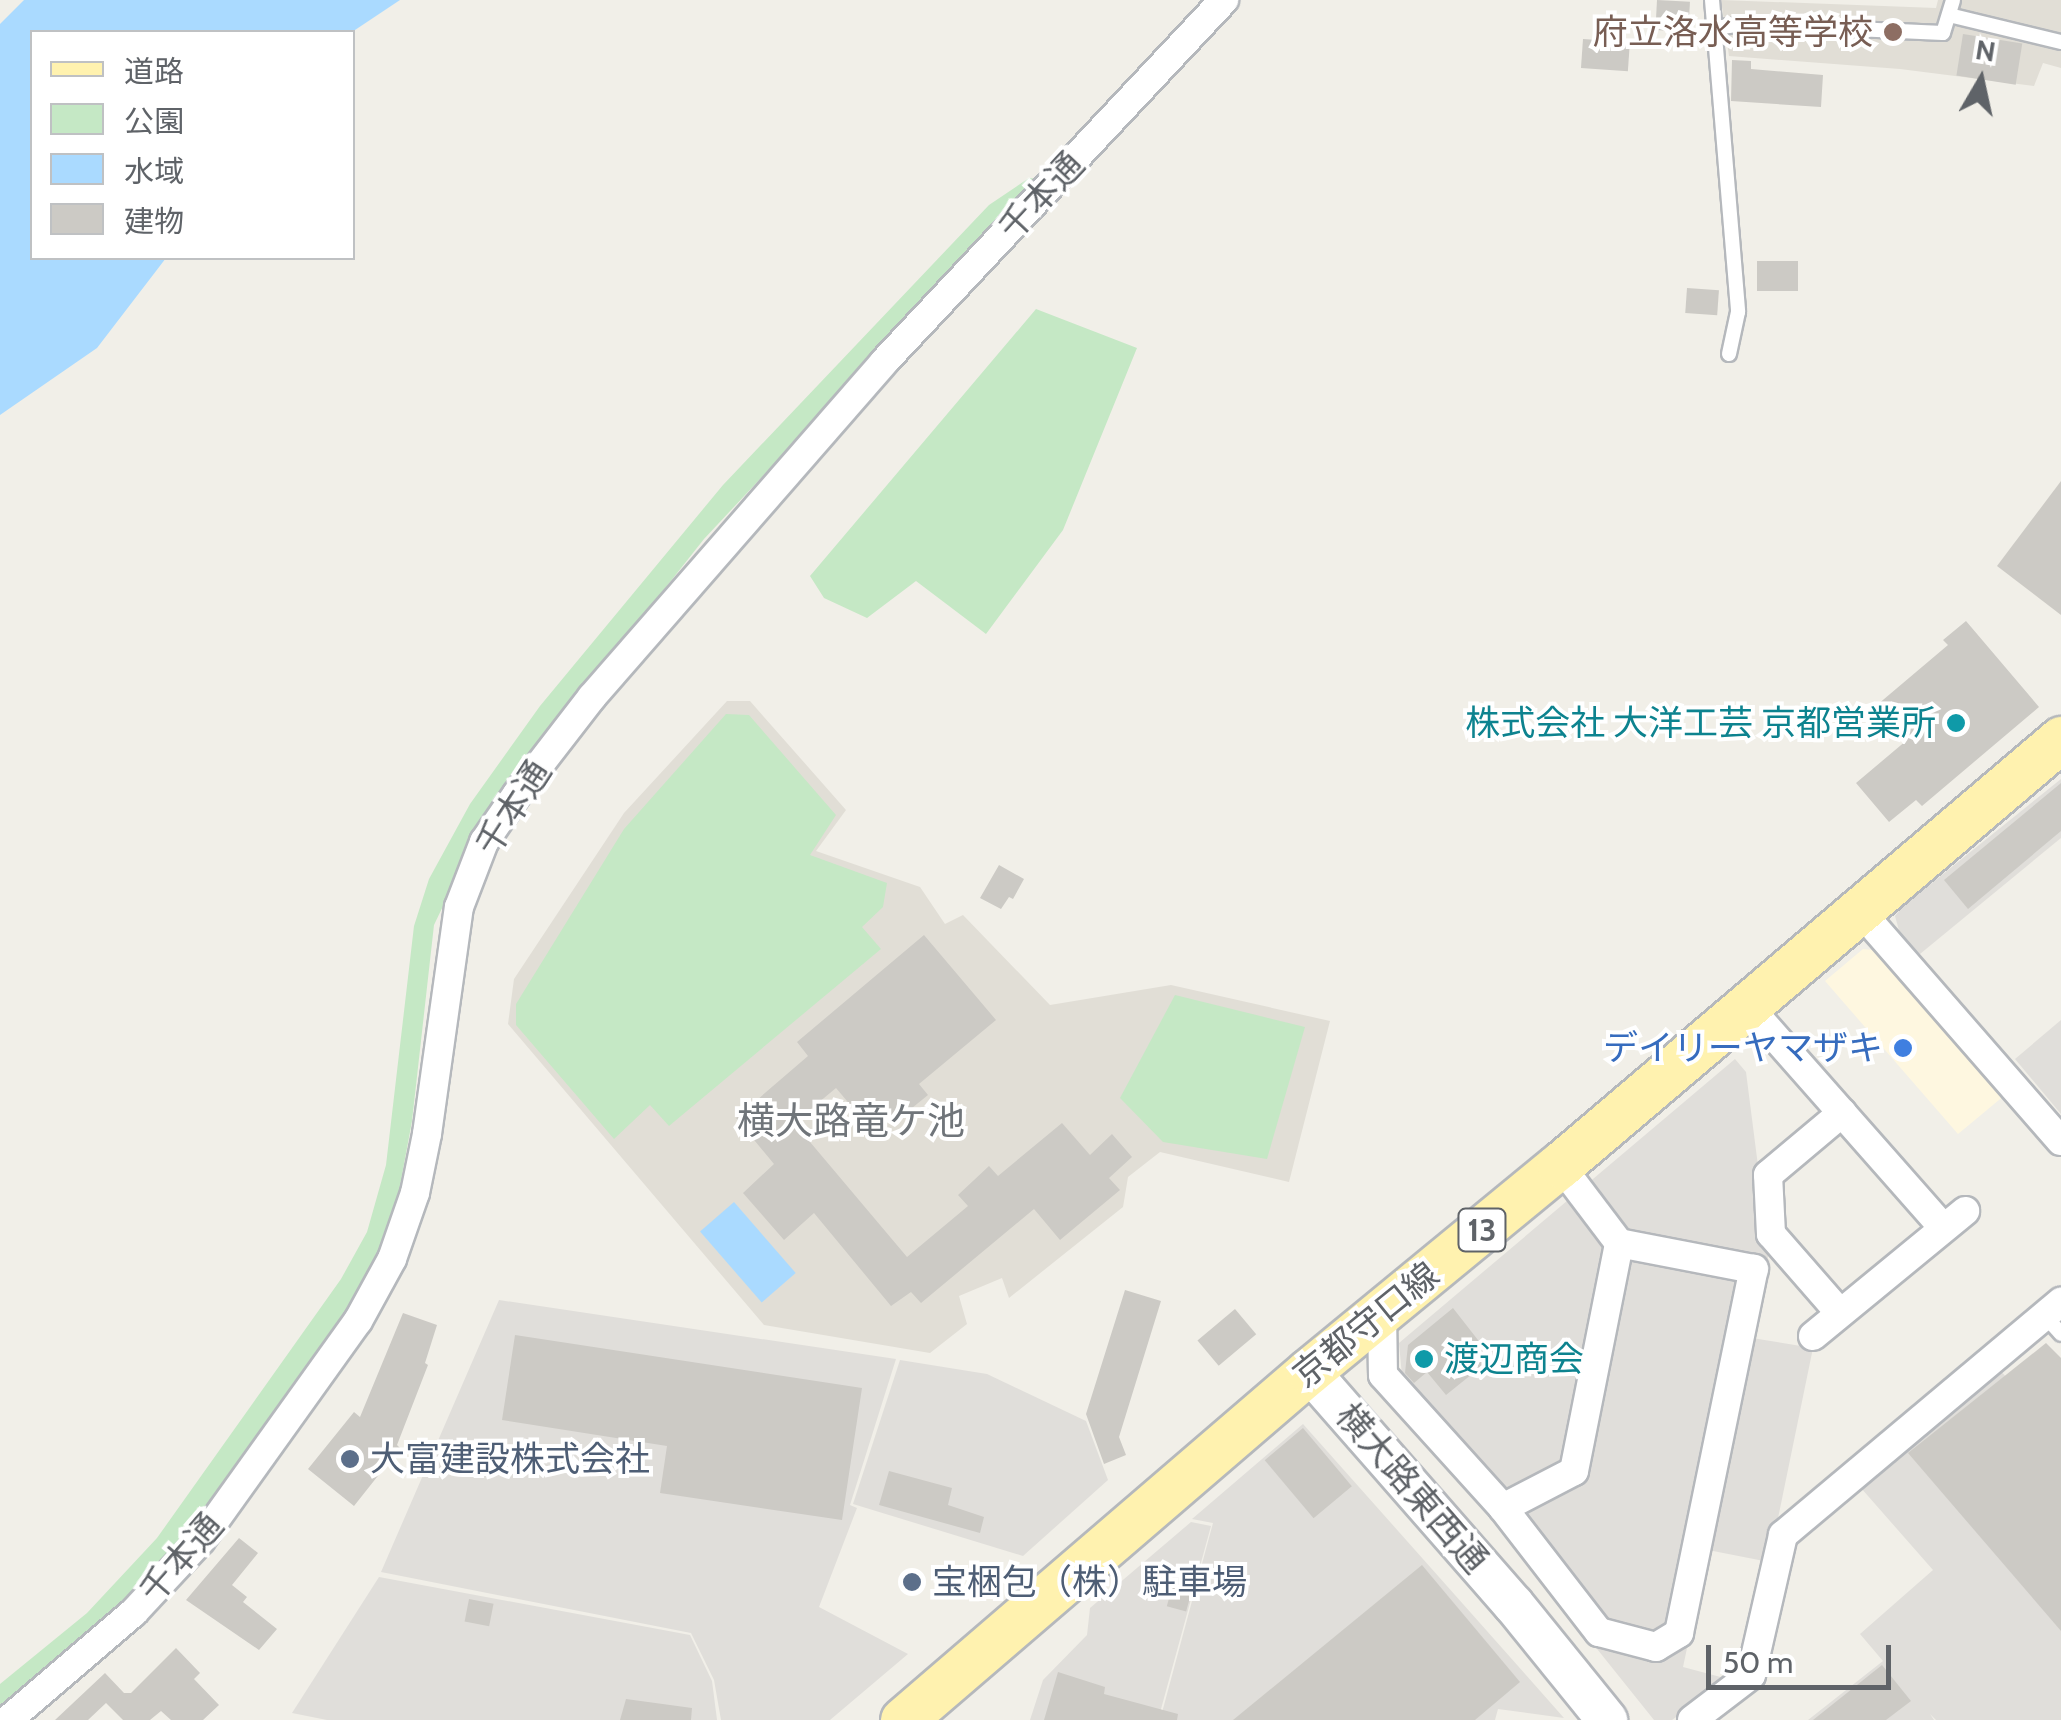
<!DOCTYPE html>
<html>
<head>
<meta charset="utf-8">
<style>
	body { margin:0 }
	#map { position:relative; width:2061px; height:1720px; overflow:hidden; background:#f1efe8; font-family:Cabin,"Noto Sans JP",sans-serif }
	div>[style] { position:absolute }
	.commercial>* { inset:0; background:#fef7e0 }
	.industrial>* { inset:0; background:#e0deda }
	.education>* { inset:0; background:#e1ded6 }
	.green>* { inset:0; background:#c5e8c5 }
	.water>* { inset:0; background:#aadaff; transform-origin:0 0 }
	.building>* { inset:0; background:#cccac5; transform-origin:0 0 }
	.roads { filter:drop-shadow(2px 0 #b5b8bc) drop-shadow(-2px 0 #b5b8bc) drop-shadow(0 2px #b5b8bc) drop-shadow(0 -2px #b5b8bc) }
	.lane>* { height:14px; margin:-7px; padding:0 7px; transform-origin:7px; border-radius:7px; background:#fff }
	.street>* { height:28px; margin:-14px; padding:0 14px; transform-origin:14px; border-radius:14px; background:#fff }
	.secondary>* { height:40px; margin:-20px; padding:0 20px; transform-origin:20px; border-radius:20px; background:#fff }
	.primary>* { height:45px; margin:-22.5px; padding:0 22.5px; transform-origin:22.5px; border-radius:22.5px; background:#fff2af }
	.dots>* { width:28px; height:28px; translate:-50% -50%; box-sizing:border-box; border:5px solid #fff; border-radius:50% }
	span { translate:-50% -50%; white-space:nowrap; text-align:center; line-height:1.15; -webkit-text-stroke:8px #fff; paint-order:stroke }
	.shield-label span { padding:2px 8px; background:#fff; border:2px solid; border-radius:8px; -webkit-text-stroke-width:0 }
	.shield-label { font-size:32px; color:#5f6368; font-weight:700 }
	.education-label { font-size:35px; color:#785e54 }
	.right { translate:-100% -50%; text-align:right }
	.street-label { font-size:35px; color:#5f6368 }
	.culture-label { font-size:35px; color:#0d838f }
	.left { translate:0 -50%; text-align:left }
	.shop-label { font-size:35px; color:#366cbe }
	.service-label { font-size:35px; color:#4e5e75 }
	.neighbourhood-label { font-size:38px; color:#70757a }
	.legend { position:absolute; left:30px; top:30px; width:325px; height:230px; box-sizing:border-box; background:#fff; border:2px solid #bfc1c3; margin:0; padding:12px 18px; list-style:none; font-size:30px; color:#5f6368 }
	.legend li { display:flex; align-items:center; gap:20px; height:50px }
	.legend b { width:50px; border:2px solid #bfc1c3 }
	.north { position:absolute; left:1931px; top:30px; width:100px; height:100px; -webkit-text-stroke:8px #fff; paint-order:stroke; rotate:9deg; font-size:28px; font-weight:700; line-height:40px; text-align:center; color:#5f6368 }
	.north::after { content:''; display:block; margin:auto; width:35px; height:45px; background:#5f6368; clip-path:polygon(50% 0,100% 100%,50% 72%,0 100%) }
	.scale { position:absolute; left:1706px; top:1645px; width:185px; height:45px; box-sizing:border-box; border:5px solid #5f6368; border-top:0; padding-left:12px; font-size:30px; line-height:35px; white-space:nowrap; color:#5f6368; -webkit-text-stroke:8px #fff; paint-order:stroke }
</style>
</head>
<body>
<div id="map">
	<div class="commercial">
		<i style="clip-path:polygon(1863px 949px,1883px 951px,2005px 1095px,1958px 1134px,1825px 981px)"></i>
	</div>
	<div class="industrial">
		<i style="clip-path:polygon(2061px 779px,2061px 838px,1920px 954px,1900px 934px,1895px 916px,1902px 907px)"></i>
		<i style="clip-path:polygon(2061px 1020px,2061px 1114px,2015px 1059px)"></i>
		<i style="clip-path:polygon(1735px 1059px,1746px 1072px,1769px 1252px,1752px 1338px,1813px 1348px,1769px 1562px,1708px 1550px,1683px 1667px,1728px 1679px,1672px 1720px,1654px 1720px,1405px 1409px,1399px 1343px)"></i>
		<i style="clip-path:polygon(499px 1300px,896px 1359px,850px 1505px,857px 1508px,819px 1607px,908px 1654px,830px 1720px,721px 1720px,714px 1680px,691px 1633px,381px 1572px)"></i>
		<i style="clip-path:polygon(900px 1360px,987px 1374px,1086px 1421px,1108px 1480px,1023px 1556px,853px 1504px)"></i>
		<i style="clip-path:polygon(1999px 1369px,2061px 1439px,2061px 1720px,1936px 1720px,1930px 1714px,1934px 1720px,1808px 1720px,1883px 1661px,1860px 1634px,1933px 1570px,1861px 1488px)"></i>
		<i style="clip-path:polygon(1303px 1424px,1463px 1604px,1564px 1718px,1498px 1709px,1495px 1720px,1160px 1720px,1213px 1523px,1192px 1519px)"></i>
		<i style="clip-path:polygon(1191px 1522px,1211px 1526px,1158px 1720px,1030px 1720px,1043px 1680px,1087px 1635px,1090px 1608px)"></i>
		<i style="clip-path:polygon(379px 1577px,690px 1635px,712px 1681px,717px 1720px,327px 1720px,292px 1713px)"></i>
	</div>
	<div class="education">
		<i style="clip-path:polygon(1721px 0,1936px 8px,1938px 0,2061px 0,2061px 68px,2043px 63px,2034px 86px,1900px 69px,1729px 56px)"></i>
		<i style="clip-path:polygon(727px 701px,750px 701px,846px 810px,816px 851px,920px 887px,945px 924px,963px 915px,1050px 1005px,1171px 985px,1330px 1021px,1289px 1182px,1160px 1152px,1128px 1177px,1123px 1207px,1009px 1298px,1002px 1278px,959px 1296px,967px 1324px,930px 1353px,764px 1325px,508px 1024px,514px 979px,624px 813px)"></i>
	</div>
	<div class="green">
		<i style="clip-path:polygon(1029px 178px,1040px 179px,704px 539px,488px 812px,434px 925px,412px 1121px,397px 1202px,363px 1290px,169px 1558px,105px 1629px,0 1715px,0 1684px,87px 1613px,157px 1538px,341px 1279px,367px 1232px,386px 1165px,414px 926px,429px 879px,470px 804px,540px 706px,723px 485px,989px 205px)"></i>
		<i style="clip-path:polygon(1036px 309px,1137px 348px,1063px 530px,986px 634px,916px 581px,867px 618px,824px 598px,810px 576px)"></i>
		<i style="clip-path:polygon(726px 714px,749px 715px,836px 815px,810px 855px,887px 883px,883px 907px,862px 927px,881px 949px,669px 1126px,650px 1105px,614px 1139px,516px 1025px,516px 1004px,624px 829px)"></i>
		<i style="clip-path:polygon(1175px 995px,1305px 1027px,1267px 1159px,1163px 1142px,1120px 1098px)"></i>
	</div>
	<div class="water">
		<i style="clip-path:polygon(24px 0,400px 0,352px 32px,32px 32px,32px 258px,166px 258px,97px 348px,0 415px,0 24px)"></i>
		<i style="left:734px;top:1202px;width:94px;height:45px;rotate:49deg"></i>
	</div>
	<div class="building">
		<i style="left:1657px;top:0;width:33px;height:30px;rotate:3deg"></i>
		<i style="left:1963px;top:34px;width:60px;height:42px;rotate:9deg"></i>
		<i style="left:1583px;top:39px;width:47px;height:29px;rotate:4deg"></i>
		<i style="clip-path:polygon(1732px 60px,1751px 61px,1751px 69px,1823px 75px,1821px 107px,1731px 101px)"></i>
		<i style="left:1798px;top:261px;width:30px;height:41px;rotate:90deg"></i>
		<i style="left:1687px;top:288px;width:32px;height:25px;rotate:4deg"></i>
		<i style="clip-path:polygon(2061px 481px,2061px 615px,1997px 566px)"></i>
		<i style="clip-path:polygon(1966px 621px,2039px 707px,1922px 806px,1916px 800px,1889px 822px,1856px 783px,1907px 740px,1877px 705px,1948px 645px,1943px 640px)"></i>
		<i style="clip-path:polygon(2061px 783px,2061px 831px,1968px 909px,1944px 880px)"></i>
		<i style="clip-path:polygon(999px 865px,1024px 879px,1013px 899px,1009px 897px,1001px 909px,980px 898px)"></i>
		<i style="clip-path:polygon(924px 935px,996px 1020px,919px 1084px,928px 1095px,896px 1121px,887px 1112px,869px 1127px,836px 1088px,794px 1123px,907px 1257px,968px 1206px,958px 1195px,989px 1166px,998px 1176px,1062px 1123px,1090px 1155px,1112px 1134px,1132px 1157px,1109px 1178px,1120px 1190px,1060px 1240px,1034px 1209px,921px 1303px,911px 1292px,891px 1306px,814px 1213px,784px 1240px,743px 1193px,774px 1164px,736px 1118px,808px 1056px,797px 1042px)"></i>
		<i style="clip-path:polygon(1125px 1290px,1161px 1301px,1119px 1437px,1126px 1455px,1104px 1464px,1086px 1414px)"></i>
		<i style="clip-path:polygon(1453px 1308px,1492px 1358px,1446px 1395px,1427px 1372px,1414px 1383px,1405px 1373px,1408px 1345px)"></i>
		<i style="left:1235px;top:1309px;width:33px;height:49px;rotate:50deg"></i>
		<i style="clip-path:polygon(403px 1313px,437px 1325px,425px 1363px,428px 1365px,397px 1445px,400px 1448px,354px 1506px,308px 1469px,354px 1412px,360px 1417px)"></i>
		<i style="clip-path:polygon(515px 1335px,862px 1388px,842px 1520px,660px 1493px,667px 1446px,502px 1420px)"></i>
		<i style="clip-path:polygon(2046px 1343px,2061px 1358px,2061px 1631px,1908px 1453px)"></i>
		<i style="left:1303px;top:1428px;width:76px;height:50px;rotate:50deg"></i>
		<i style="clip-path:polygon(889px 1471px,952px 1488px,948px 1505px,984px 1517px,980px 1533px,879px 1505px)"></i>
		<i style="clip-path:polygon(239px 1538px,258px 1553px,232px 1585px,247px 1597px,243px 1602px,277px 1629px,259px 1650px,186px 1600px)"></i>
		<i style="clip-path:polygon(1422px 1565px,1520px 1682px,1475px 1720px,1233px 1720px)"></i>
		<i style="left:1172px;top:1587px;width:20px;height:20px;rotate:15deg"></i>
		<i style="left:469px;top:1599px;width:25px;height:23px;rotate:11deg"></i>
		<i style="clip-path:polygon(176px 1648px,200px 1673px,194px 1679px,219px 1705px,203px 1720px,171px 1720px,161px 1711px,150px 1720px,123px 1720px,106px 1703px,88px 1720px,55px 1720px,105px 1673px,124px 1693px,131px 1693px)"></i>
		<i style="clip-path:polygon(1882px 1665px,1911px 1701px,1886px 1720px,1813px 1720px)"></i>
		<i style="clip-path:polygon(1058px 1672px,1105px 1687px,1104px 1694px,1178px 1714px,1177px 1720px,1044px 1720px)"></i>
		<i style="clip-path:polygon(626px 1699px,692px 1708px,691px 1720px,620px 1720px)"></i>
	</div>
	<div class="roads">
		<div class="lane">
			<i style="left:1712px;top:0;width:313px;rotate:85.2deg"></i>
			<i style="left:1738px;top:312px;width:43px;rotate:102.1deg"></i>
			<i style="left:1949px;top:15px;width:115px;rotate:13.6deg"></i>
			<i style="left:1715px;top:28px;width:30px;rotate:-8deg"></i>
			<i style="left:1745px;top:24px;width:198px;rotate:2.6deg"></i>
			<i style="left:1943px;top:33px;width:34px;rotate:-73deg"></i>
			<i style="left:2045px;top:1316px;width:24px;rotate:48deg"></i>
		</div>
		<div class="street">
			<i style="left:1861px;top:912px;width:304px;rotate:48.9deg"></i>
			<i style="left:1746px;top:1004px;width:296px;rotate:48.6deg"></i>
			<i style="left:1382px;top:1313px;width:62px;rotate:89.1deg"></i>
			<i style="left:1383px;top:1375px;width:179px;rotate:47.9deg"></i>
			<i style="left:1503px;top:1508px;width:80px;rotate:-27.5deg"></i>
			<i style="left:1574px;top:1471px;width:232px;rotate:-78.8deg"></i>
			<i style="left:1840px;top:1313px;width:105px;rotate:-131.1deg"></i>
			<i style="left:1771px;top:1234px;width:59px;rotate:-92.9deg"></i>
			<i style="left:1768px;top:1175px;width:97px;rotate:-40deg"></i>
			<i style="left:1813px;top:1336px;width:197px;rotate:-39.4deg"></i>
			<i style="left:1503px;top:1508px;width:157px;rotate:52.3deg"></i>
			<i style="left:1599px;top:1632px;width:59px;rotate:14.7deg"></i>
			<i style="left:1656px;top:1647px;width:27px;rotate:-31deg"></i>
			<i style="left:1679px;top:1633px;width:372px;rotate:-78.4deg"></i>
			<i style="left:1754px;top:1269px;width:137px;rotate:-169.1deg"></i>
			<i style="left:1619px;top:1243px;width:98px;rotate:-127.1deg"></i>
			<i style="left:8px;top:1720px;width:166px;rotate:-40.6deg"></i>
			<i style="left:134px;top:1612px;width:98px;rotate:-47.1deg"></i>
			<i style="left:201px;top:1540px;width:269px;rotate:-54.4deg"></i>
			<i style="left:358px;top:1321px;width:71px;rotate:-61.3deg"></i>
			<i style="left:392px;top:1259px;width:70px;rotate:-70.8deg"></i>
			<i style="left:415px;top:1193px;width:60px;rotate:-78.5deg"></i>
			<i style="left:427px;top:1134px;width:229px;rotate:-82deg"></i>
			<i style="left:459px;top:907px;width:70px;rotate:-69deg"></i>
			<i style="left:484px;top:842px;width:58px;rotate:-55.5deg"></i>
			<i style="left:517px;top:794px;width:123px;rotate:-52.3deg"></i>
			<i style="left:592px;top:697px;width:444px;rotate:-48.9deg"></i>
			<i style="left:884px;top:362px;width:497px;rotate:-46.8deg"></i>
			<i style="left:1692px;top:1720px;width:74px;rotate:-37.3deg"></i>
			<i style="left:1751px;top:1675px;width:144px;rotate:-77.1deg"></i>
			<i style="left:1783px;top:1535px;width:363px;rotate:-40deg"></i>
		</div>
		<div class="secondary">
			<i style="left:1309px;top:1371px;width:311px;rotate:48.8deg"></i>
			<i style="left:1514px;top:1605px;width:148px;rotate:51deg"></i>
		</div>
		<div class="primary">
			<i style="left:903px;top:1720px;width:535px;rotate:-40.68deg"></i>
			<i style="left:1309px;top:1371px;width:325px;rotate:-39.4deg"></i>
			<i style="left:1560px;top:1165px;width:658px;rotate:-40.37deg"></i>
		</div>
	</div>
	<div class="dots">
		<i style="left:1893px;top:32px;background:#8d6e63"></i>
		<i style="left:1956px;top:723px;background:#0f9aa8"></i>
		<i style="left:1903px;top:1048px;background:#3f7fe0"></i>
		<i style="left:1424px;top:1359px;background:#0f9aa8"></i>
		<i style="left:350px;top:1459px;background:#5c6f8a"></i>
		<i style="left:912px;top:1582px;background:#5c6f8a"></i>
	</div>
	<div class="shield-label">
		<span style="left:1482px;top:1230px">13</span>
	</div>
	<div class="education-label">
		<span class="right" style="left:1873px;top:32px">府立洛水高等学校</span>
	</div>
	<div class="street-label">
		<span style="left:1041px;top:196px;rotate:-47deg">千本通</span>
		<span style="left:513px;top:808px;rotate:-57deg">千本通</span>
		<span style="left:1366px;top:1325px;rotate:-39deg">京都守口線</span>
		<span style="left:1412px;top:1488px;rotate:49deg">横大路東西通</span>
		<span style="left:181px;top:1558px;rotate:-49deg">千本通</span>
	</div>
	<div class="culture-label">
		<span class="right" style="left:1936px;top:723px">株式会社 大洋工芸 京都営業所</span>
		<span class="left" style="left:1444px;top:1359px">渡辺商会</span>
	</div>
	<div class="shop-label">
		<span class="right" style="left:1883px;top:1048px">デイリーヤマザキ</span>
	</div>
	<div class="service-label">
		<span class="left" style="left:370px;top:1459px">大富建設株式会社</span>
		<span class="left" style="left:932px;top:1582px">宝梱包（株）駐車場</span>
	</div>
	<div class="neighbourhood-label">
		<span style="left:851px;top:1121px">横大路竜ケ池</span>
	</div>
	<ul class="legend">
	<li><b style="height:12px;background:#fff2af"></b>道路</li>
	<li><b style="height:28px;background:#c5e8c5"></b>公園</li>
	<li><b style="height:28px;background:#aadaff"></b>水域</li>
	<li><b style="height:28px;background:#cccac5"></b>建物</li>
	</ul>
	<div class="north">N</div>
	<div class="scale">50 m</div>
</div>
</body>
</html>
